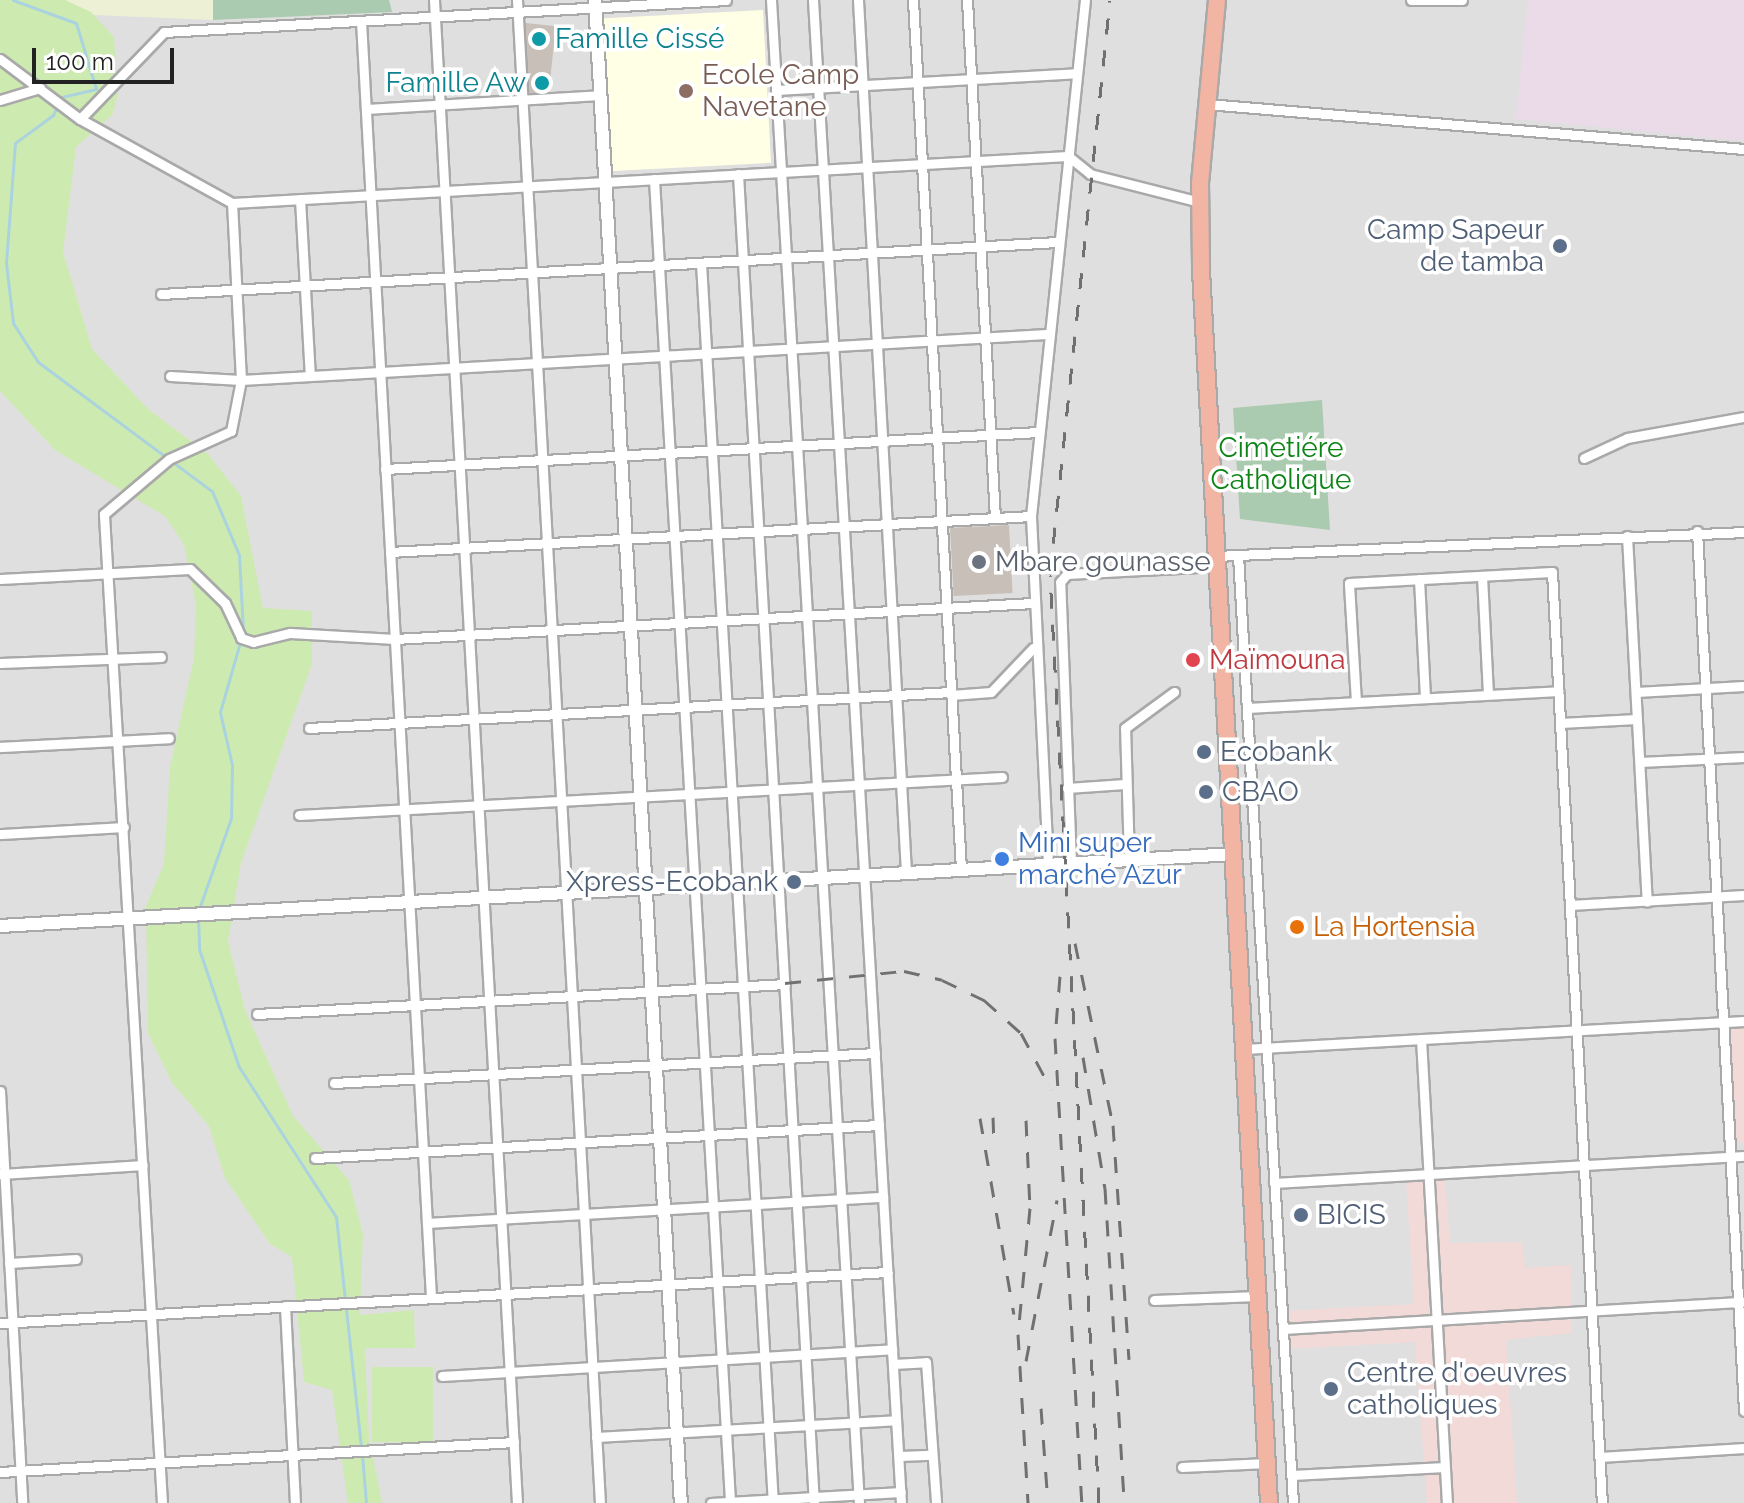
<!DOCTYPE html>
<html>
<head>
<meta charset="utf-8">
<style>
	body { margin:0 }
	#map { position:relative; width:1744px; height:1503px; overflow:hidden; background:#f2efe9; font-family:Raleway,sans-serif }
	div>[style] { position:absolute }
	.residential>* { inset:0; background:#e0dfdf; transform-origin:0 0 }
	.commercial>* { inset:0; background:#f2dad9 }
	.industrial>* { inset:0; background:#ebdbe8 }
	.education>* { inset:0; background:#ffffe5; transform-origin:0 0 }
	.farmland>* { inset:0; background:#eef0d5 }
	.grass>* { inset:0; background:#cdebb0; transform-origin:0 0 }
	.cemetery>* { inset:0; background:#aacbaf }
	.stream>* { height:3px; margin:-1.5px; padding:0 1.5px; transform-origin:1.5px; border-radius:1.5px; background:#aad3df }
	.building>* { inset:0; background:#c7bfb8; transform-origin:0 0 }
	.roads { filter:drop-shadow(2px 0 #a9a9a9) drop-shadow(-2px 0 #a9a9a9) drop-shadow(0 2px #a9a9a9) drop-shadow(0 -2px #a9a9a9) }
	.minor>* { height:9px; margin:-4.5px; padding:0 4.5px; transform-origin:4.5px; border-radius:4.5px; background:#fff }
	.tertiary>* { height:12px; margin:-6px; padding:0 6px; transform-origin:6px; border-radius:6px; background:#fff }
	.trunk>* { height:16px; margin:-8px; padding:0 8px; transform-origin:8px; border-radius:8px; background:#f2b4a3 }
	.rail>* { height:3px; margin-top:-1.5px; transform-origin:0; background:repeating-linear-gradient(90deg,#707070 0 16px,transparent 0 32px) }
	.dots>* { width:22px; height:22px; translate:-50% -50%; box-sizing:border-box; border:4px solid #fff; border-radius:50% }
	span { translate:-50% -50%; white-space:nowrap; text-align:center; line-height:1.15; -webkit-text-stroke:7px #fff; paint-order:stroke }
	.culture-label { font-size:28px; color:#0d838f }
	.left { translate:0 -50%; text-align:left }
	.right { translate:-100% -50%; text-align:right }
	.education-label { font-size:28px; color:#785e54 }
	.service-label { font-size:28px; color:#4e5e75 }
	.park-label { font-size:28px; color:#0c8416 }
	.worship-label { font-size:28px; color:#5b616d }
	.health-label { font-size:28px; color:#be3a42 }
	.shop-label { font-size:28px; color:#366cbe }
	.food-label { font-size:28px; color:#c56008 }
	.scale { position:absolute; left:32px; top:48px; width:142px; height:36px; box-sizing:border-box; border:4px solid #222; border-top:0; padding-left:10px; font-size:24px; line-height:28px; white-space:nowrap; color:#222; -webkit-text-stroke:6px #fff; paint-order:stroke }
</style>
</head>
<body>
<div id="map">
	<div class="residential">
		<i style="left:0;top:0;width:1744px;height:1503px"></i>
	</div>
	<div class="commercial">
		<i style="clip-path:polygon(1744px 1028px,1744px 1142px,1736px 1143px,1729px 1029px)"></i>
		<i style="clip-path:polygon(1445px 1176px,1450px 1243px,1522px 1242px,1525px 1268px,1571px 1265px,1572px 1333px,1506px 1340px,1517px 1503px,1427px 1503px,1415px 1342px,1289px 1349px,1286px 1311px,1414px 1304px,1406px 1179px)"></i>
	</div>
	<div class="industrial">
		<i style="clip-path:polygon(1528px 0,1744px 0,1744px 141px,1516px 119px)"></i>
	</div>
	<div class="education">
		<i style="left:763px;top:10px;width:153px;height:163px;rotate:87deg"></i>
	</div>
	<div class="farmland">
		<i style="clip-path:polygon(0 0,213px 0,213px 20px,0 11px)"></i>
	</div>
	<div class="grass">
		<i style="clip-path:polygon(0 0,65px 0,91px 12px,114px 37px,118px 95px,112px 115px,76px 147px,63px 252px,92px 349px,148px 409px,208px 454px,241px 496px,263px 608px,312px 611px,312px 664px,241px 863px,228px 941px,245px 1010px,293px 1116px,349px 1180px,363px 1234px,360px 1315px,414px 1310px,415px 1348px,365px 1348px,369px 1438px,382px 1503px,348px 1503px,332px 1390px,304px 1382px,292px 1257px,270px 1244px,225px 1178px,209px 1126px,172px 1083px,148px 1033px,146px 906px,164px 864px,170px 767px,194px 658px,196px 604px,184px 545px,166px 517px,55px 450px,0 391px)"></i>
		<i style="left:372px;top:1367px;width:61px;height:75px"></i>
	</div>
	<div class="cemetery">
		<i style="clip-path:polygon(213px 0,389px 0,392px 12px,213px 20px)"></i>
		<i style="clip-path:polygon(1322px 400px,1330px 530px,1240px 519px,1233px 408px)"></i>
	</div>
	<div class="stream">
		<i style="left:13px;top:0;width:67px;rotate:20.1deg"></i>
		<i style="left:76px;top:23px;width:69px;rotate:73.1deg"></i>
		<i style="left:96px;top:89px;width:36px;rotate:167deg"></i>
		<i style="left:61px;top:97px;width:20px;rotate:114deg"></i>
		<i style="left:53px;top:115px;width:47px;rotate:143.6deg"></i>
		<i style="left:15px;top:143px;width:120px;rotate:94.3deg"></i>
		<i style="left:6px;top:263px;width:60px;rotate:83.3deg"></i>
		<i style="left:13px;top:323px;width:46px;rotate:57.3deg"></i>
		<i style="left:38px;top:362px;width:217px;rotate:36.6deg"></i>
		<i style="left:212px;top:491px;width:69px;rotate:67.1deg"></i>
		<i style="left:239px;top:555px;width:77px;rotate:87deg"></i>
		<i style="left:199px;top:909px;width:96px;rotate:-70.6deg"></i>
		<i style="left:231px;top:818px;width:53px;rotate:-88.9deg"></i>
		<i style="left:232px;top:765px;width:54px;rotate:-102.8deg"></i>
		<i style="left:220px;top:712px;width:76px;rotate:-74deg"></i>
		<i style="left:198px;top:916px;width:33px;rotate:88deg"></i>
		<i style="left:199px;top:949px;width:125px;rotate:71.3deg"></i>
		<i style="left:239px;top:1067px;width:179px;rotate:57.1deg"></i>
		<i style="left:336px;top:1217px;width:231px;rotate:83.8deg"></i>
		<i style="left:362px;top:1455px;width:48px;rotate:85.2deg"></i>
	</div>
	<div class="building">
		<i style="left:526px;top:23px;width:30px;height:69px;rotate:6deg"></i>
		<i style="left:1009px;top:525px;width:68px;height:59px;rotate:87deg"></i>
	</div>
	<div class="roads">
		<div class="minor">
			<i style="left:434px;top:0;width:1505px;rotate:86.84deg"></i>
			<i style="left:517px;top:0;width:1505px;rotate:86.84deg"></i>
			<i style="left:771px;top:0;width:1506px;rotate:86.65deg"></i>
			<i style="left:813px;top:0;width:1506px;rotate:86.65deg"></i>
			<i style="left:858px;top:0;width:873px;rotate:86.85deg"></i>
			<i style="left:913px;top:0;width:870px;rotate:86.84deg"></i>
			<i style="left:967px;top:0;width:519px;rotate:86.91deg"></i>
			<i style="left:1411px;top:0;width:51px"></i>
			<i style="left:361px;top:21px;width:1279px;rotate:86.86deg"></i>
			<i style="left:0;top:59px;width:100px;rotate:36.9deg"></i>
			<i style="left:80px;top:119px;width:174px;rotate:28.9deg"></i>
			<i style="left:232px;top:203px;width:837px;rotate:-3.22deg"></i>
			<i style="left:1068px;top:156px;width:28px;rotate:39deg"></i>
			<i style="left:1090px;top:174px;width:114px;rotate:14.3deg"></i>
			<i style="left:776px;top:90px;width:301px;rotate:-3.2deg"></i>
			<i style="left:0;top:100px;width:42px;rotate:-16.7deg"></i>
			<i style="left:1207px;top:104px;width:539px;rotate:4.79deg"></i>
			<i style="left:366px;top:109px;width:234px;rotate:-3.4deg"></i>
			<i style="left:80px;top:119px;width:121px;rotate:-46deg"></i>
			<i style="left:164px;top:32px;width:563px;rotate:-3.26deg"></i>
			<i style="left:738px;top:174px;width:1331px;rotate:86.73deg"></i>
			<i style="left:654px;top:179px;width:1326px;rotate:86.71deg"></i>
			<i style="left:300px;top:199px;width:177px;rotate:86.8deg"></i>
			<i style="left:701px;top:263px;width:1242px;rotate:86.68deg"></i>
			<i style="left:161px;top:294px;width:899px;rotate:-3.32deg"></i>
			<i style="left:170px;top:376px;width:71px;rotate:3.2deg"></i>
			<i style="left:241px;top:380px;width:807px;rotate:-3.27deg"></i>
			<i style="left:1584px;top:458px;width:47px;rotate:-24.9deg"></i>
			<i style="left:1627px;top:438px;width:119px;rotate:-10.2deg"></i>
			<i style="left:385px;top:469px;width:655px;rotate:-3.24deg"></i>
			<i style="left:1697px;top:531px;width:881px;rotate:86.94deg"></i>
			<i style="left:1627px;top:536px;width:366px;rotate:86.9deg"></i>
			<i style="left:390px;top:552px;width:642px;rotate:-3.21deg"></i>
			<i style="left:1238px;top:555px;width:950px;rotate:86.68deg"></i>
			<i style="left:1216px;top:556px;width:529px;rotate:-2.6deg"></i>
			<i style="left:1482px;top:576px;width:118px;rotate:87.1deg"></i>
			<i style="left:0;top:579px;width:190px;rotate:-3deg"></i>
			<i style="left:190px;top:569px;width:49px;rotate:44.2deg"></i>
			<i style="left:225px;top:603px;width:38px;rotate:65deg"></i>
			<i style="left:241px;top:638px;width:13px;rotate:18deg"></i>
			<i style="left:253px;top:642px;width:38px;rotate:-14deg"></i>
			<i style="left:290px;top:633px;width:105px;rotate:3.3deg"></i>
			<i style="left:395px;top:639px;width:639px;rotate:-3.23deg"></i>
			<i style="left:1419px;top:579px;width:119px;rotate:87.1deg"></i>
			<i style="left:0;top:663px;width:161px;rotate:-2.1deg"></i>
			<i style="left:1636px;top:692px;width:108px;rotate:-3.2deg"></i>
			<i style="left:951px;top:695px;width:40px;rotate:-4.3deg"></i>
			<i style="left:991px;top:692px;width:61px;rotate:-46.3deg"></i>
			<i style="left:1356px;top:702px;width:119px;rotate:-93.4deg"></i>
			<i style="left:1349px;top:583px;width:203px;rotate:-3.1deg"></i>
			<i style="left:1552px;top:572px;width:932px;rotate:86.93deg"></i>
			<i style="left:1247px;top:708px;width:312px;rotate:-3.1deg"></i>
			<i style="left:1560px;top:723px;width:77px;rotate:-3deg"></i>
			<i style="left:309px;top:728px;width:643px;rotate:-3.21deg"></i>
			<i style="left:0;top:747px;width:169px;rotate:-3deg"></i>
			<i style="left:1640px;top:762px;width:104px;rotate:-2.8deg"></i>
			<i style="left:1067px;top:788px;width:58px;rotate:-3.9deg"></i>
			<i style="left:299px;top:815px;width:704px;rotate:-3.09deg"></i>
			<i style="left:0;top:834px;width:124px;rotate:-3.2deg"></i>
			<i style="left:1129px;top:860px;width:132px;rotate:-91.7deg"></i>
			<i style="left:1125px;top:728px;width:61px;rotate:-36.3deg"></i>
			<i style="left:1071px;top:863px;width:281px;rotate:-92.2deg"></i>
			<i style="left:1060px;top:582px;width:11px;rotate:-49deg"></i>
			<i style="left:1067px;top:574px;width:150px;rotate:-3.1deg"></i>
			<i style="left:1048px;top:864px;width:348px;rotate:-92.8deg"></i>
			<i style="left:1031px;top:516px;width:519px;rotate:-84.03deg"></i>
			<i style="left:1570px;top:905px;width:174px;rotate:-3.3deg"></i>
			<i style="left:257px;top:1014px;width:529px;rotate:-3.25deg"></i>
			<i style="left:1421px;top:1039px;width:465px;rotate:86.8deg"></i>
			<i style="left:1244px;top:1049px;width:501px;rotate:-3.21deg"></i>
			<i style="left:334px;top:1083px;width:542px;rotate:-3.17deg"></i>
			<i style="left:0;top:1091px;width:413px;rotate:86.9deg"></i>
			<i style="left:315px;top:1158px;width:565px;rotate:-3.35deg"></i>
			<i style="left:0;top:1174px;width:143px;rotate:-3.6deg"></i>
			<i style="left:1274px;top:1183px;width:471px;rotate:-3.3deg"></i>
			<i style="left:427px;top:1223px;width:457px;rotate:-3.3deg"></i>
			<i style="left:9px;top:1263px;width:67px;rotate:-3.4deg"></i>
			<i style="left:1154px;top:1300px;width:103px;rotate:-2.2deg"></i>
			<i style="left:285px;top:1306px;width:197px;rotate:87.1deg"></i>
			<i style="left:0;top:1323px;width:889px;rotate:-3.29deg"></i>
			<i style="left:1283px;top:1329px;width:461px;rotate:-3.4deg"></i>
			<i style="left:893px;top:1364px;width:33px;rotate:-3deg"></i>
			<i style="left:926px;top:1362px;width:141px;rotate:85.9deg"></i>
			<i style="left:442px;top:1376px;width:451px;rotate:-3.4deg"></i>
			<i style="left:596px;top:1437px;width:300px;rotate:-3.2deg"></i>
			<i style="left:899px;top:1456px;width:33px;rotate:-2deg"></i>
			<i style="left:1600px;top:1457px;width:144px;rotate:-3.6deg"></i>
			<i style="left:1182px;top:1467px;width:85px;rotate:-2.7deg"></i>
			<i style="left:0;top:1472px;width:515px;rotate:-3.34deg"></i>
			<i style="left:1292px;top:1475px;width:153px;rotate:-3deg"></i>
			<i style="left:162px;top:1503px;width:991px;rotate:-93.36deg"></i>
			<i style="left:104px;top:514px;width:85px;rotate:-40.2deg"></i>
			<i style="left:169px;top:459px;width:68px;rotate:-24.3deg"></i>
			<i style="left:231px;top:431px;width:52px;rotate:-78.9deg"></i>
			<i style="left:241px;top:380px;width:177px;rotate:-92.9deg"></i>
			<i style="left:711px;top:1503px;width:190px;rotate:-3.3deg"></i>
		</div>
		<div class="tertiary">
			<i style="left:595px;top:0;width:1505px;rotate:86.73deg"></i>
			<i style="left:0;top:926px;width:1235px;rotate:-3.34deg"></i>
		</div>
		<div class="trunk">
			<i style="left:1217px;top:0;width:184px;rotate:95.3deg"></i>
			<i style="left:1200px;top:183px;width:88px;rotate:89.3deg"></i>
			<i style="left:1201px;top:271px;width:1234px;rotate:86.84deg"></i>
		</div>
	</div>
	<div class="rail">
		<i style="left:1075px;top:943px;width:186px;rotate:78.2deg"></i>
		<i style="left:1113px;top:1125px;width:235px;rotate:86.1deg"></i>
		<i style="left:1060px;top:976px;width:62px;rotate:94.6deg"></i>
		<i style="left:1055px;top:1038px;width:466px;rotate:86.7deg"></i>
		<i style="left:785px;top:983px;width:120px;rotate:-5.8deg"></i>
		<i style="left:904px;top:971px;width:39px;rotate:13deg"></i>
		<i style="left:942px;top:980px;width:47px;rotate:25.5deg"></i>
		<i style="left:984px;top:1000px;width:50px;rotate:41.7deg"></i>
		<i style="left:1021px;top:1033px;width:64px;rotate:61.8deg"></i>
		<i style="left:1083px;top:1057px;width:133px;rotate:80.5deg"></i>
		<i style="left:1105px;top:1188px;width:316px;rotate:86.5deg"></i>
		<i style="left:993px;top:1117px;width:31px;rotate:88deg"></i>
		<i style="left:980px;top:1118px;width:199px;rotate:80.2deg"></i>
		<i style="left:1026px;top:1120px;width:88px;rotate:87.4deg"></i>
		<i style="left:1030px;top:1208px;width:127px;rotate:95.4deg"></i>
		<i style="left:1018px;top:1334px;width:169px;rotate:86.6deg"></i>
		<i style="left:1026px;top:1361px;width:164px;rotate:-79.1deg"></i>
		<i style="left:1041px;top:1408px;width:95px;rotate:85.8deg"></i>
		<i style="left:1099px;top:1503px;width:929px;rotate:-93.02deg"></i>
		<i style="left:1050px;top:575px;width:578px;rotate:-84.04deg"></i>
	</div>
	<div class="dots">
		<i style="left:539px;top:39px;background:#0f9aa8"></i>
		<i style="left:542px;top:83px;background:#0f9aa8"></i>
		<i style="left:686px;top:91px;background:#8d6e63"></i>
		<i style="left:1560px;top:246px;background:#5c6f8a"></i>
		<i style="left:979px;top:562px;background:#6b7280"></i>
		<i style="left:1193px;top:660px;background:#e0444e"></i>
		<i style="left:1204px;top:752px;background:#5c6f8a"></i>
		<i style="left:1206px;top:792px;background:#5c6f8a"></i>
		<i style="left:1002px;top:859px;background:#3f7fe0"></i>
		<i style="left:794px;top:882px;background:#5c6f8a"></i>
		<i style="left:1297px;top:927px;background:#e8710a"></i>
		<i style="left:1301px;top:1215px;background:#5c6f8a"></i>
		<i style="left:1331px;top:1389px;background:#5c6f8a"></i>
	</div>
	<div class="culture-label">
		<span class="left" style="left:555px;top:39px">Famille Cissé</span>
		<span class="right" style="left:526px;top:83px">Famille Aw</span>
	</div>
	<div class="education-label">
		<span class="left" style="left:702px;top:91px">Ecole Camp<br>Navetane</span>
	</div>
	<div class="service-label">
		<span class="right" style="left:1544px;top:246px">Camp Sapeur<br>de tamba</span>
		<span class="left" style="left:1220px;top:752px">Ecobank</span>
		<span class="left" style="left:1222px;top:792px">CBAO</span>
		<span class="right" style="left:778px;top:882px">Xpress-Ecobank</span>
		<span class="left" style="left:1317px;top:1215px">BICIS</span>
		<span class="left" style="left:1347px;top:1389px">Centre d'oeuvres<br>catholiques</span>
	</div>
	<div class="park-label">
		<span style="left:1281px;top:464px">Cimetiére<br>Catholique</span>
	</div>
	<div class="worship-label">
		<span class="left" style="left:995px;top:562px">Mbare gounasse</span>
	</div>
	<div class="health-label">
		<span class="left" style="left:1209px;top:660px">Maïmouna</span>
	</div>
	<div class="shop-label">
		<span class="left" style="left:1018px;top:859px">Mini super<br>marché Azur</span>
	</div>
	<div class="food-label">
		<span class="left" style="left:1313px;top:927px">La Hortensia</span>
	</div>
	<div class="scale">100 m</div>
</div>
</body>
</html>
